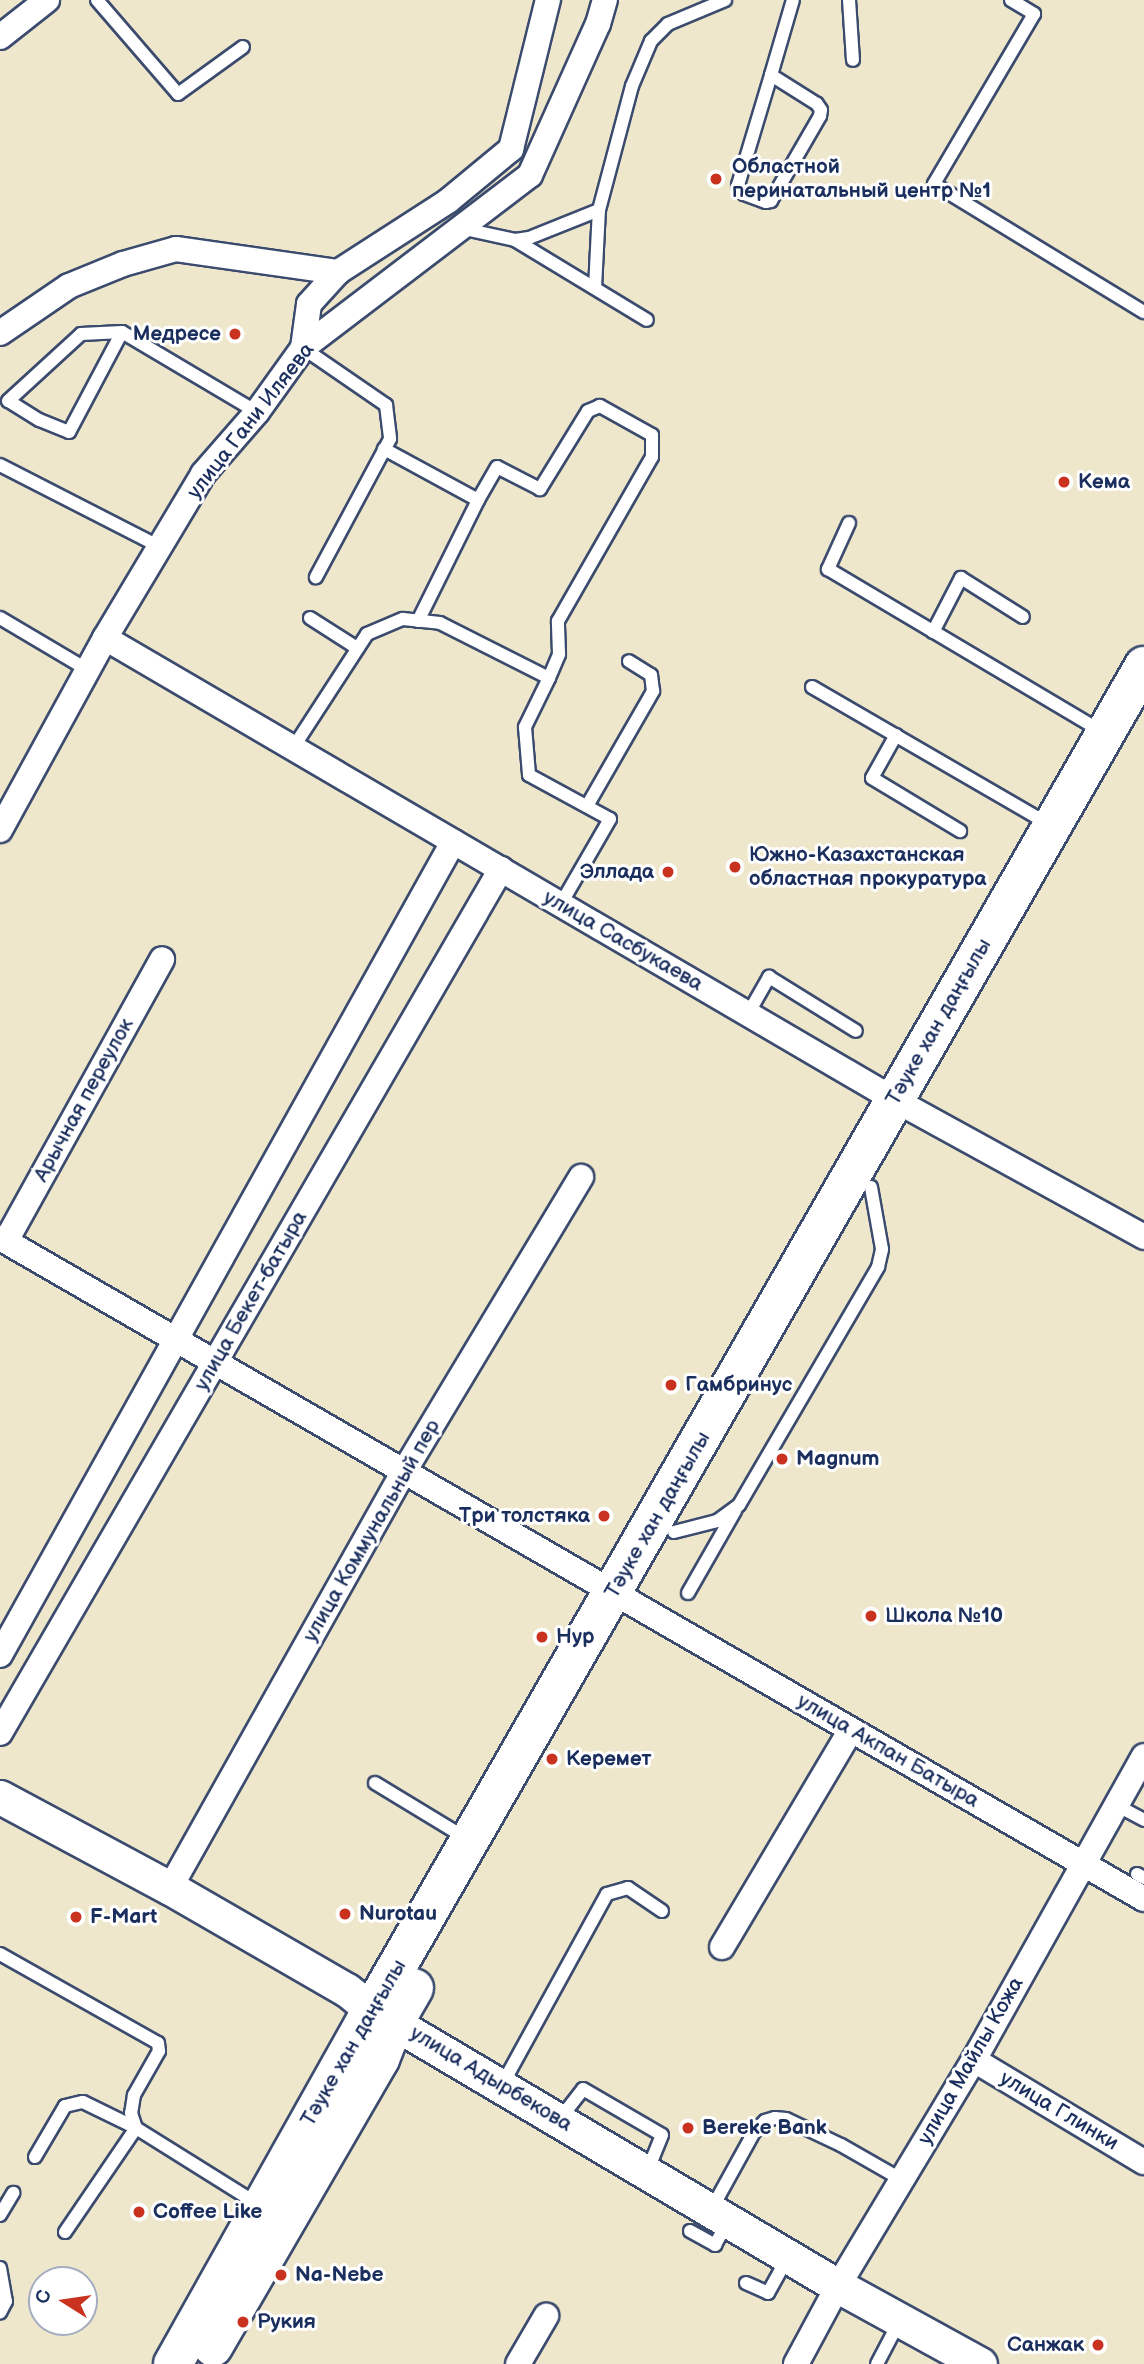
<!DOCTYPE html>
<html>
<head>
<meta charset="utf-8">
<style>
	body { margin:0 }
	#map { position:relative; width:1144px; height:2364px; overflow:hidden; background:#eee7cb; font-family:"Balsamiq Sans",sans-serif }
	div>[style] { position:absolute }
	.roads { filter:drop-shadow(2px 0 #3b4b6e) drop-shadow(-2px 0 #3b4b6e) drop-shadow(0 2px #3b4b6e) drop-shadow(0 -2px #3b4b6e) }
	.service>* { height:12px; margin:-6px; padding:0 6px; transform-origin:6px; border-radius:6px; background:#fff }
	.minor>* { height:24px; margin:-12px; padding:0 12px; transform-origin:12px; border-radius:12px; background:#fff }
	.secondary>* { height:33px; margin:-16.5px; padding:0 16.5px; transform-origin:16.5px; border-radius:16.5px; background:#fff }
	.primary>* { height:38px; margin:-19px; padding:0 19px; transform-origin:19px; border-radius:19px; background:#fff }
	.dots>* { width:19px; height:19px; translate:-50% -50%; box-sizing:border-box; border:4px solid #fff; border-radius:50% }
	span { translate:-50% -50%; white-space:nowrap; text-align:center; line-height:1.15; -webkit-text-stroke:6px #fff; paint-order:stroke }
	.poi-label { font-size:21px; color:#1b2f5e; font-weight:700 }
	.left { translate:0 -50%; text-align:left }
	.right { translate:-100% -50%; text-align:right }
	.street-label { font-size:21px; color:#1b2f5e }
	.north { position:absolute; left:28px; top:2266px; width:70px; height:70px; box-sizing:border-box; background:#fff; border:2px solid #a4acbf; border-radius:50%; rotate:282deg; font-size:19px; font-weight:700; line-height:28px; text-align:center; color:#1b2f5e }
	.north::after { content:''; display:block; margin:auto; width:24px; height:32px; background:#c8321e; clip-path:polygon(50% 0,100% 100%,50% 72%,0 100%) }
</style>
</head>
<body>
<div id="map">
	<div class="roads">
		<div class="service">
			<i style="left:97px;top:0;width:124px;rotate:49.2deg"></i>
			<i style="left:178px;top:94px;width:80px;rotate:-35.9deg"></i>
			<i style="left:849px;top:0;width:60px;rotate:86.2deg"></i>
			<i style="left:1011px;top:0;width:27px;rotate:31deg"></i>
			<i style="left:1034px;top:14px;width:197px;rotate:120.5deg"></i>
			<i style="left:934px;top:184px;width:246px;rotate:31.4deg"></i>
			<i style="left:771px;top:75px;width:54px;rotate:32.2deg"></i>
			<i style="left:817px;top:104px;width:7px;rotate:56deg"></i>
			<i style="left:821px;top:110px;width:6px;rotate:99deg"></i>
			<i style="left:820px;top:116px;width:98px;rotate:120deg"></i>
			<i style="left:771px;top:201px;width:5px;rotate:169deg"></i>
			<i style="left:766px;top:202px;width:23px;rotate:-160deg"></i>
			<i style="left:744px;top:194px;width:11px;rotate:-124deg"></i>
			<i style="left:738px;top:185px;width:115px;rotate:-73.3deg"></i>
			<i style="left:771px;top:75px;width:78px;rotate:-73.7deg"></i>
			<i style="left:460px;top:228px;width:56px;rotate:12.3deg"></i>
			<i style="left:515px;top:240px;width:14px;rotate:-8deg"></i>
			<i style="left:529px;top:238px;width:75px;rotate:-21.8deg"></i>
			<i style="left:599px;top:210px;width:128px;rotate:-75.1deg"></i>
			<i style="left:632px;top:86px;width:49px;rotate:-67.1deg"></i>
			<i style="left:651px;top:41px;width:24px;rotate:-45deg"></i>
			<i style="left:668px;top:24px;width:62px;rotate:-22.8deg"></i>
			<i style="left:515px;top:240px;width:154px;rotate:31.2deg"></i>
			<i style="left:595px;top:288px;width:78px;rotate:-87.1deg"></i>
			<i style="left:122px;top:332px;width:113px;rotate:117.9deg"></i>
			<i style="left:69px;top:432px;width:32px;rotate:-158deg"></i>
			<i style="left:39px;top:420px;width:36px;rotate:-148deg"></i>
			<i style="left:8px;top:401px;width:99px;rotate:-42.5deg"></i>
			<i style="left:81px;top:334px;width:41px;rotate:-2.8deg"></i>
			<i style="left:122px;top:332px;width:157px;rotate:30.7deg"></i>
			<i style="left:303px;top:348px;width:101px;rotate:34.5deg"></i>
			<i style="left:386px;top:405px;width:34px;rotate:83deg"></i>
			<i style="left:390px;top:439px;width:157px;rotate:118.2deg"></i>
			<i style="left:0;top:465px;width:180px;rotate:27.1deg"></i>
			<i style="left:849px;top:523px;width:51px;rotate:114.5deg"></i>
			<i style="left:828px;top:569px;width:320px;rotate:30.7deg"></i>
			<i style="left:0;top:618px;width:102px;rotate:30.6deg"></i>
			<i style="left:310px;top:618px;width:56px;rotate:32.6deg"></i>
			<i style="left:418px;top:621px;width:135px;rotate:-63.6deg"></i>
			<i style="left:933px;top:632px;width:61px;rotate:-62.6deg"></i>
			<i style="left:961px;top:578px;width:73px;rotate:32.2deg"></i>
			<i style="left:549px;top:678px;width:55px;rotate:116.1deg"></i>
			<i style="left:525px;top:727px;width:48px;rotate:85.2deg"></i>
			<i style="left:529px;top:775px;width:92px;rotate:28.5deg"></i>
			<i style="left:610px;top:819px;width:98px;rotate:120deg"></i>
			<i style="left:812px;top:687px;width:273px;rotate:30.1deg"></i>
			<i style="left:896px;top:735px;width:49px;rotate:119.2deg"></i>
			<i style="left:872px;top:778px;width:103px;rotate:31.1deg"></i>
			<i style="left:293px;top:748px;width:136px;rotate:-57deg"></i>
			<i style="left:367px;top:634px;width:39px;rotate:-23deg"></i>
			<i style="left:403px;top:619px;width:37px;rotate:6deg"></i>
			<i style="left:440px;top:623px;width:122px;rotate:26.8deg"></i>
			<i style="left:549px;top:678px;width:26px;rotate:-67deg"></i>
			<i style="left:559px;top:654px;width:33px;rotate:-92deg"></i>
			<i style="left:558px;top:621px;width:189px;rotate:-60.2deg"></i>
			<i style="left:652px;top:457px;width:22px;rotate:-90deg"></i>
			<i style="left:652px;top:435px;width:60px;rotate:-150.9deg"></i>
			<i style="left:600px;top:406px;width:13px;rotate:157deg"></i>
			<i style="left:588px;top:411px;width:92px;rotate:121.6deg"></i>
			<i style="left:540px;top:489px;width:48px;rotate:-152.9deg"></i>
			<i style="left:497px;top:467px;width:38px;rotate:120deg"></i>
			<i style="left:478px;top:500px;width:107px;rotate:-151.5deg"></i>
			<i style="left:587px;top:806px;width:133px;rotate:-60.1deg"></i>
			<i style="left:653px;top:691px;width:16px;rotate:-97deg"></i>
			<i style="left:651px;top:675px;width:26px;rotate:-148deg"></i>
			<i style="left:748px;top:1014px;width:43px;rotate:-60.4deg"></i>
			<i style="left:769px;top:977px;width:102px;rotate:31.8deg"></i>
			<i style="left:674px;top:1532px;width:44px;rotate:-14.3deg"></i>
			<i style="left:717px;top:1521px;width:27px;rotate:-36deg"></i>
			<i style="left:739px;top:1505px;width:276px;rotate:-59.7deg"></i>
			<i style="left:878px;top:1267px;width:18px;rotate:-77deg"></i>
			<i style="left:882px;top:1249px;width:63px;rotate:-100.1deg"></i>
			<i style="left:688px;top:1593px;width:95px;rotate:-60.2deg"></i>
			<i style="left:375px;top:1783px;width:108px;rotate:31.3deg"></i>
			<i style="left:1116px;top:1805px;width:32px;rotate:28deg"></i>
			<i style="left:1137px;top:1874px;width:8px;rotate:30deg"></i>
			<i style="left:0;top:1954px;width:181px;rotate:29.4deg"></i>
			<i style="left:158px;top:2043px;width:8px;rotate:83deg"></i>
			<i style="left:159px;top:2051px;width:51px;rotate:119.6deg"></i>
			<i style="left:134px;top:2095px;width:18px;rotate:99deg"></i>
			<i style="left:131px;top:2113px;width:16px;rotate:72deg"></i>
			<i style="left:136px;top:2128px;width:145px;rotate:32deg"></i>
			<i style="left:502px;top:2085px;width:218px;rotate:-61.2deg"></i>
			<i style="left:607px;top:1894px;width:22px;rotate:-16deg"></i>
			<i style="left:628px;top:1888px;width:41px;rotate:34.1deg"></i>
			<i style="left:559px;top:2120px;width:39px;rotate:-52deg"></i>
			<i style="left:583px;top:2089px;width:91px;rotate:30.2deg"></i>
			<i style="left:662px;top:2135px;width:40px;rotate:112deg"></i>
			<i style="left:35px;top:2157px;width:59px;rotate:-59.5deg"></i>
			<i style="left:65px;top:2106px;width:18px;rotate:-13deg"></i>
			<i style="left:83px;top:2102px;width:59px;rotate:26.1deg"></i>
			<i style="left:136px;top:2128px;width:126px;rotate:124.3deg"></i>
			<i style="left:711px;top:2210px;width:89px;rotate:-61.1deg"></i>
			<i style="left:754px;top:2132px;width:16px;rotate:-45deg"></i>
			<i style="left:765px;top:2121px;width:10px;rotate:-17deg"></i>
			<i style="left:775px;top:2118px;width:11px;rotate:5deg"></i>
			<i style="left:786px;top:2119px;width:61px;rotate:25.3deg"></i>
			<i style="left:841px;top:2145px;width:70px;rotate:29.8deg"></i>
			<i style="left:0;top:2215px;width:26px;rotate:-59deg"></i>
			<i style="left:690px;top:2231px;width:29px;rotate:29deg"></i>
			<i style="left:715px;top:2245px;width:27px;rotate:-62deg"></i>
			<i style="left:0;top:2268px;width:34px;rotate:80deg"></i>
			<i style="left:6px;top:2301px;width:13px;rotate:117deg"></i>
			<i style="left:746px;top:2283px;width:24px;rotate:24deg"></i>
			<i style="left:768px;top:2293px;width:41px;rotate:-60.9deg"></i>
			<i style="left:877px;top:2364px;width:50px;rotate:-62.4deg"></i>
		</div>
		<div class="minor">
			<i style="left:0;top:37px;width:60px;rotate:-38.2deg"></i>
			<i style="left:0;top:333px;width:83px;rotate:-34.3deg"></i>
			<i style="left:69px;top:286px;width:58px;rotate:-22.2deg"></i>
			<i style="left:123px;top:264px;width:55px;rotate:-15.8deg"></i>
			<i style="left:176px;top:249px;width:164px;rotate:8.1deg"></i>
			<i style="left:303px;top:348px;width:44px;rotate:-82.2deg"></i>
			<i style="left:309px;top:304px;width:43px;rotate:-47.8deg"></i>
			<i style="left:338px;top:272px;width:131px;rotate:-32.8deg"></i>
			<i style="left:448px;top:201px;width:82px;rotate:-39.5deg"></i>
			<i style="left:511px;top:149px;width:154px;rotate:-76.1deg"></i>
			<i style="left:105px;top:638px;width:915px;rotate:30.32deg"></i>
			<i style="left:895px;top:1100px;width:284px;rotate:28.8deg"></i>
			<i style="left:0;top:830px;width:219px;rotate:-61.3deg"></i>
			<i style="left:105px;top:638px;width:191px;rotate:-59.1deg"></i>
			<i style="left:203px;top:474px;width:82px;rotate:-48.9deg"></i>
			<i style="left:257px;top:412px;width:79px;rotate:-54.3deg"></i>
			<i style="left:303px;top:348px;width:285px;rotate:-37.3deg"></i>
			<i style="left:530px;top:175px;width:166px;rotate:-65.8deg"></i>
			<i style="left:598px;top:24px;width:25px;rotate:-74deg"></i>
			<i style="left:0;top:1238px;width:1321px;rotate:30.02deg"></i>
			<i style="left:6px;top:1241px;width:322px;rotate:-61deg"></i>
			<i style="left:0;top:1655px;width:931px;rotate:-60.87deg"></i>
			<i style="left:0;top:1733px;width:999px;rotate:-59.89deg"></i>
			<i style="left:170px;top:1888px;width:480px;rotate:-60.7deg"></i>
			<i style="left:405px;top:1470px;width:342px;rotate:-59deg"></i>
			<i style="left:722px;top:1947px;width:252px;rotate:-59.3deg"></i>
			<i style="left:974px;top:2060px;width:198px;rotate:31deg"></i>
			<i style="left:518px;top:2364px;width:56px;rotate:-59.7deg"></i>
			<i style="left:796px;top:2364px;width:89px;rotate:-61.7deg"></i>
			<i style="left:838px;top:2286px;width:264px;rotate:-59deg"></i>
			<i style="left:974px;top:2060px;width:348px;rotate:-60.8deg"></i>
		</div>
		<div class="secondary">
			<i style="left:0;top:1797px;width:193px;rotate:28.2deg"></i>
			<i style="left:170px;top:1888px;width:204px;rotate:30deg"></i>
			<i style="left:347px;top:1990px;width:32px;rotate:39deg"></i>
			<i style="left:372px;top:2010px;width:542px;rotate:30.64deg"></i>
			<i style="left:838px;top:2286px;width:162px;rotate:28.8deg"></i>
		</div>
		<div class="primary">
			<i style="left:213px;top:2347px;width:333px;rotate:-59.9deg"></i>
			<i style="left:380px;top:2059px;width:41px;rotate:-68.5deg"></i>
			<i style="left:395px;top:2021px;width:38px;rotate:-60deg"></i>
			<i style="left:173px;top:2364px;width:406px;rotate:-60.7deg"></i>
			<i style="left:372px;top:2010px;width:1550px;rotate:-60.13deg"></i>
		</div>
	</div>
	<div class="dots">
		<i style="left:716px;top:179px;background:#c8321e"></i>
		<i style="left:235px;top:334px;background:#c8321e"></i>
		<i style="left:1064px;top:482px;background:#c8321e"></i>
		<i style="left:735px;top:867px;background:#c8321e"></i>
		<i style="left:668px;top:872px;background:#c8321e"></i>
		<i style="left:671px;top:1385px;background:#c8321e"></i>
		<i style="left:782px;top:1459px;background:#c8321e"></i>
		<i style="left:604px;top:1516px;background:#c8321e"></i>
		<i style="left:871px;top:1616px;background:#c8321e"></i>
		<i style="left:542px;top:1637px;background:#c8321e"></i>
		<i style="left:552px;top:1759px;background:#c8321e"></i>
		<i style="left:345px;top:1914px;background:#c8321e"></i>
		<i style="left:76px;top:1917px;background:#c8321e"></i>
		<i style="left:688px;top:2128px;background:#c8321e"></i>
		<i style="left:139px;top:2212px;background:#c8321e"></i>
		<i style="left:281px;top:2275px;background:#c8321e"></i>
		<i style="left:243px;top:2322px;background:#c8321e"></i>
		<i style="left:1098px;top:2345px;background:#c8321e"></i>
	</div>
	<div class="poi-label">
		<span class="left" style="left:732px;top:179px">Областной<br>перинатальный центр №1</span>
		<span class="right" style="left:221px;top:334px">Медресе</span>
		<span class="left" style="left:1078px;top:482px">Кема</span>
		<span class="left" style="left:749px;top:867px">Южно-Казахстанская<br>областная прокуратура</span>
		<span class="right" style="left:654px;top:872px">Эллада</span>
		<span class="left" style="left:685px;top:1385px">Гамбринус</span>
		<span class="left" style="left:796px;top:1459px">Magnum</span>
		<span class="right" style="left:590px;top:1516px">Три толстяка</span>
		<span class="left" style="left:885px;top:1616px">Школа №10</span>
		<span class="left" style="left:556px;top:1637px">Нур</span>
		<span class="left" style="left:566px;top:1759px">Керемет</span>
		<span class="left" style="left:359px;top:1914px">Nurotau</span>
		<span class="left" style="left:90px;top:1917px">F-Mart</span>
		<span class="left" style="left:702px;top:2128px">Bereke Bank</span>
		<span class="left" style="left:153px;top:2212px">Coffee Like</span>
		<span class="left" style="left:295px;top:2275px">Na-Nebe</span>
		<span class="left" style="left:257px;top:2322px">Рукия</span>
		<span class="right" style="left:1084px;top:2345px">Санжак</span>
	</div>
	<div class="street-label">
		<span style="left:251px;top:421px;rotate:-52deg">улица Гани Иляева</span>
		<span style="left:623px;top:941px;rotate:30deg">улица Сасбукаева</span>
		<span style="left:939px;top:1022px;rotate:-60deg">Тәуке хан даңғылы</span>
		<span style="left:84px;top:1100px;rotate:-61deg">Арычная переулок</span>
		<span style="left:251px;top:1301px;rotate:-60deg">улица Бекет-батыра</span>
		<span style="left:658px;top:1515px;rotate:-60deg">Тәуке хан даңғылы</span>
		<span style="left:372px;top:1531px;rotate:-60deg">улица Коммунальный пер</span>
		<span style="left:888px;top:1751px;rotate:30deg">улица Акпан Батыра</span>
		<span style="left:354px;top:2043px;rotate:-60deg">Тәуке хан даңғылы</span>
		<span style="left:971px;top:2061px;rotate:-60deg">улица Майлы Кожа</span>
		<span style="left:491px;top:2079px;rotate:31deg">улица Адырбекова</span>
		<span style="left:1059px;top:2111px;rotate:31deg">улица Глинки</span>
	</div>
	<div class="north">С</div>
</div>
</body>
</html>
